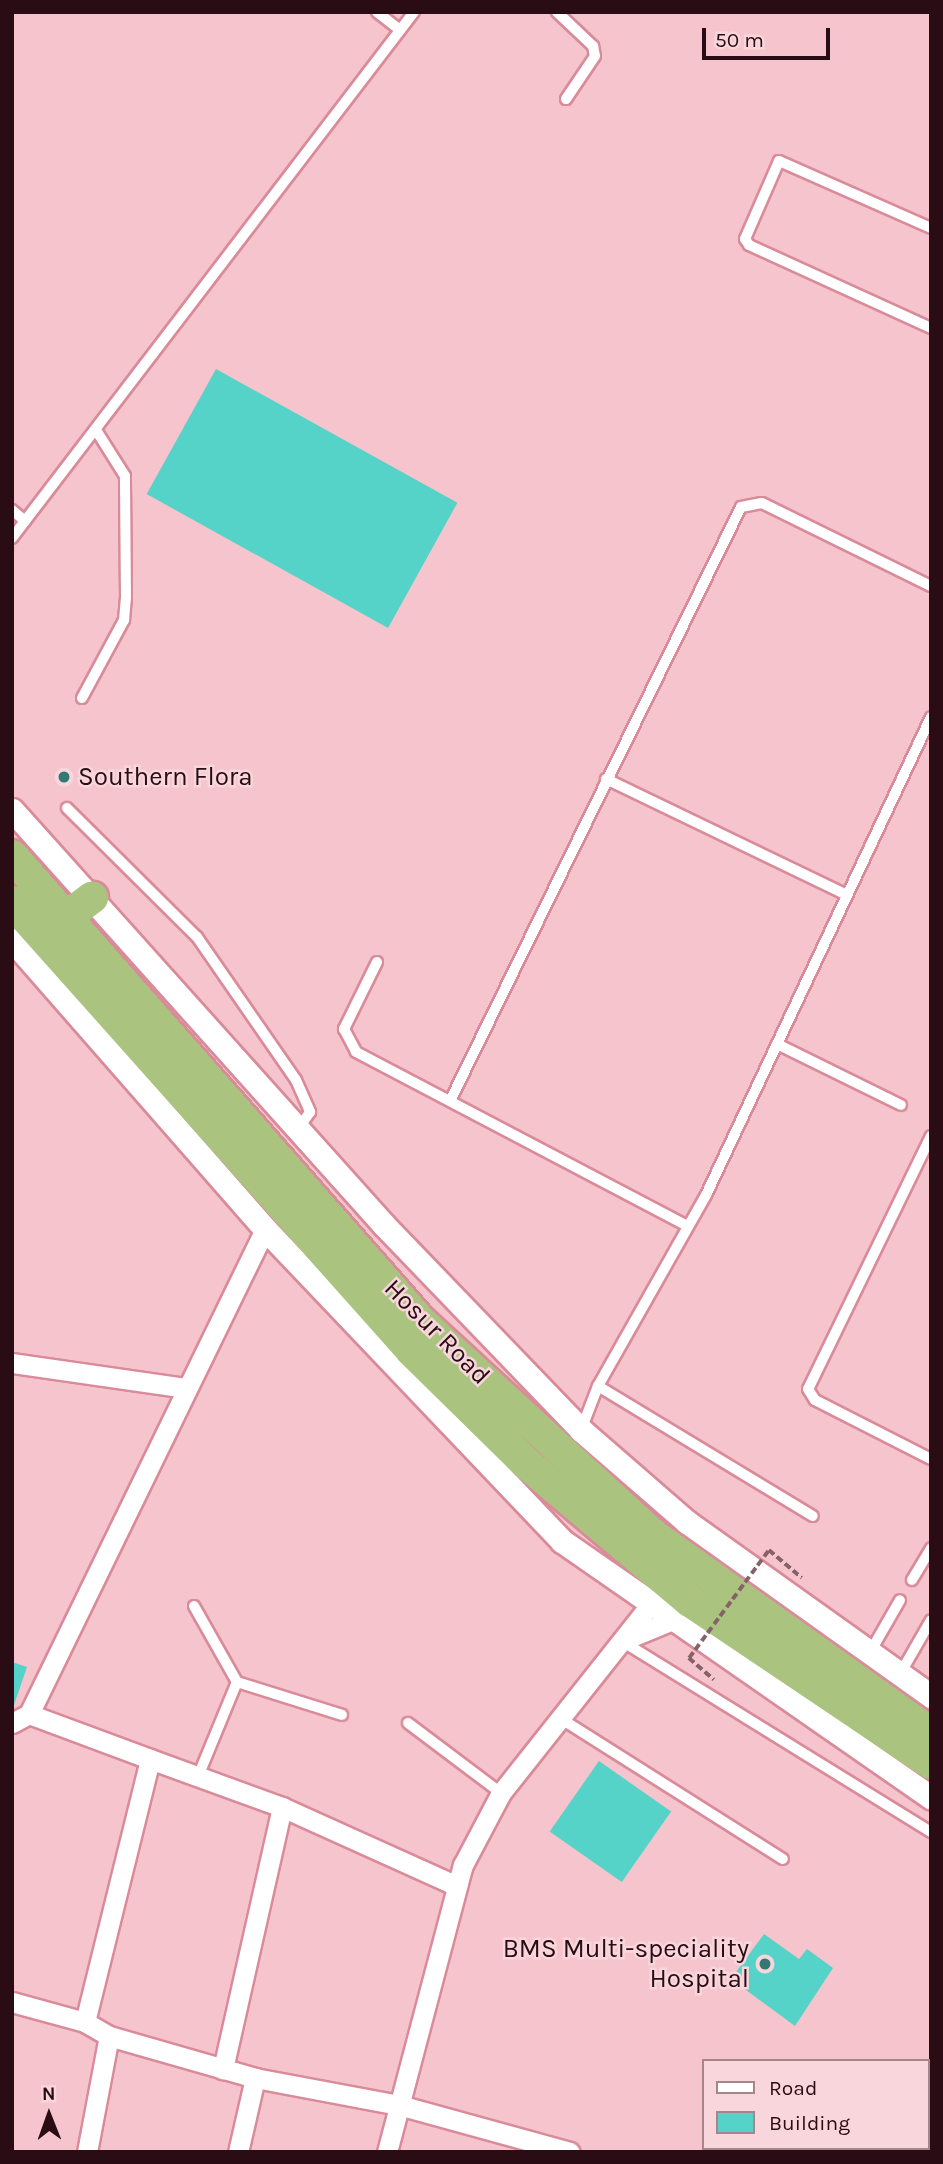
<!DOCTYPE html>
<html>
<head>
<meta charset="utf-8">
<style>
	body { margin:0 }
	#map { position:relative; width:943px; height:2164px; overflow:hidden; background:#f6c4cc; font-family:Karla,sans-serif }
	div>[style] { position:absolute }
	.building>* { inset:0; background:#55d3c8; transform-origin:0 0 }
	.path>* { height:3.5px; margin-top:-1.75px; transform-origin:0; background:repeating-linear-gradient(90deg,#876168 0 7px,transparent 0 10.5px) }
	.roads { filter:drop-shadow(2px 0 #d98b9a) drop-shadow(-2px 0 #d98b9a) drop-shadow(0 2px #d98b9a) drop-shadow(0 -2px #d98b9a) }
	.service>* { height:10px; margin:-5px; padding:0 5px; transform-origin:5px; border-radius:5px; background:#fff }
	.minor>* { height:19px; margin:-9.5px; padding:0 9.5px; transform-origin:9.5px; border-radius:9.5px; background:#fff }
	.tertiary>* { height:23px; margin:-11.5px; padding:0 11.5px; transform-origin:11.5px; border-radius:11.5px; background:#fff }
	.trunk>* { height:32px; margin:-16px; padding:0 16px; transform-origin:16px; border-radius:16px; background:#aac480 }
	.path-bridge>* { height:3.5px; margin-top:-1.75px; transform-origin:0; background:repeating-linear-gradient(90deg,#876168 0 7px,transparent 0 10.5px) }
	.dots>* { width:19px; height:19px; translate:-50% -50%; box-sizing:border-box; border:4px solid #f8d6db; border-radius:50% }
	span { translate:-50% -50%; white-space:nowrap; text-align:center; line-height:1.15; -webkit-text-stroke:5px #f8d6db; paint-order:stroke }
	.poi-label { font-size:26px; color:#2a0d14 }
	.left { translate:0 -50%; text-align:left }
	.right { translate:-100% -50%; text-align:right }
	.street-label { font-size:26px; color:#2a0d14 }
	.frame { position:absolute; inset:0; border:14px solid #2a0d14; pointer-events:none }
	.legend { position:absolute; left:702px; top:2059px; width:228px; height:91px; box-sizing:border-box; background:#f8d6db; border:2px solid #a6868b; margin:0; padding:9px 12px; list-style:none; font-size:21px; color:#2a0d14 }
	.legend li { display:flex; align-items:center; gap:14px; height:35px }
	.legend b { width:35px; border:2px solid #a6868b }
	.north { position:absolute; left:14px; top:2080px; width:70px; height:70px; -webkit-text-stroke:5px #f8d6db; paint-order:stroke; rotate:359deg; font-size:19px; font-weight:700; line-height:28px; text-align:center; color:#2a0d14 }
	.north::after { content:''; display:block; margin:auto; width:24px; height:32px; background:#2a0d14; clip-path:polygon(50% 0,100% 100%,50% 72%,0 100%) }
	.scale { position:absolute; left:702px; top:28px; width:128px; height:32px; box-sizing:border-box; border:4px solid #2a0d14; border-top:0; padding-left:9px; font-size:21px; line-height:24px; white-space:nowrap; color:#2a0d14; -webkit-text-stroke:5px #f8d6db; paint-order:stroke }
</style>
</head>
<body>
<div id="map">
	<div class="building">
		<i style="left:216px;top:369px;width:276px;height:143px;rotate:29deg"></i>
		<i style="clip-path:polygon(12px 1662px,27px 1667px,14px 1705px,12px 1704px)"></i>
		<i style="left:599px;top:1761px;width:88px;height:86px;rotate:35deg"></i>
		<i style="clip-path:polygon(764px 1934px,799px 1959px,807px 1949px,833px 1968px,795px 2026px,731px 1979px)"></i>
	</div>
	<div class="path">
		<i style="left:769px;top:1550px;width:43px;rotate:40.3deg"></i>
		<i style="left:689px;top:1658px;width:33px;rotate:41deg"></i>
	</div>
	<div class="roads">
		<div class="service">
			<i style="left:377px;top:12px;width:29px;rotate:38deg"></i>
			<i style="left:557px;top:12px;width:50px;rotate:43.4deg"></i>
			<i style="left:593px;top:46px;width:10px;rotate:79deg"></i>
			<i style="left:595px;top:56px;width:52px;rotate:124deg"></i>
			<i style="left:931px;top:228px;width:166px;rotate:-156.2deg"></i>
			<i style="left:779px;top:161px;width:85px;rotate:113.6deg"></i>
			<i style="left:745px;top:239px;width:7px;rotate:56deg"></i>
			<i style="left:749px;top:245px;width:200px;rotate:24.5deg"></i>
			<i style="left:12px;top:510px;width:17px;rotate:40deg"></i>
			<i style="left:12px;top:538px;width:662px;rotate:-52.61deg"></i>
			<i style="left:82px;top:698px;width:89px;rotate:-61.7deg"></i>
			<i style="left:124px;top:620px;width:23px;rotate:-85deg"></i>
			<i style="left:126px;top:597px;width:121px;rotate:-90.5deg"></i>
			<i style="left:125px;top:476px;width:54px;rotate:-122.2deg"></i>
			<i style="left:606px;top:779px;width:267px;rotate:25.7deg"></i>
			<i style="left:67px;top:808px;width:183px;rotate:44.8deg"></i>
			<i style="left:197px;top:937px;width:174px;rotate:55.3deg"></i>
			<i style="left:296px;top:1080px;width:35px;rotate:66deg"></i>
			<i style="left:310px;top:1112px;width:21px;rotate:125deg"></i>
			<i style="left:377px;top:962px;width:75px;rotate:116.2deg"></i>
			<i style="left:344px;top:1029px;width:26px;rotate:62deg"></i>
			<i style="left:356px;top:1052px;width:375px;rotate:27.7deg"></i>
			<i style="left:777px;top:1044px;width:138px;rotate:26.2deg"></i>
			<i style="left:450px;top:1101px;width:661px;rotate:-63.9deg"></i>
			<i style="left:741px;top:507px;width:21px;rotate:-11deg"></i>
			<i style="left:762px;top:503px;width:188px;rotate:26.2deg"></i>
			<i style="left:931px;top:1136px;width:281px;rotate:115.9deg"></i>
			<i style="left:808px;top:1389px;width:13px;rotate:58deg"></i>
			<i style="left:815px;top:1400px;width:130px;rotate:27deg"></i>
			<i style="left:598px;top:1386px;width:251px;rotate:31.2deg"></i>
			<i style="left:581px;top:1430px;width:47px;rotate:-68.9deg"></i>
			<i style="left:598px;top:1386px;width:219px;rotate:-60.5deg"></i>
			<i style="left:706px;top:1195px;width:528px;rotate:-64.79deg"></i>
			<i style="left:912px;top:1580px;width:37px;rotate:-59deg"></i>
			<i style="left:194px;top:1606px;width:87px;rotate:60.5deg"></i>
			<i style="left:625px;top:1643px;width:360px;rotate:31.7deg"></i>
			<i style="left:869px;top:1654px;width:62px;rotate:-60.1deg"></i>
			<i style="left:900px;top:1674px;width:62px;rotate:-60.1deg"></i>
			<i style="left:563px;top:1720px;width:260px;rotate:32.3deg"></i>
			<i style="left:408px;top:1723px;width:116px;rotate:37deg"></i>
			<i style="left:199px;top:1774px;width:100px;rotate:-67.6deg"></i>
			<i style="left:237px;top:1682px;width:110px;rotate:17.4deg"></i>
			<i style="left:818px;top:2148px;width:6px;rotate:39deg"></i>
		</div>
		<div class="minor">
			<i style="left:12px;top:1363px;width:176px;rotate:8.2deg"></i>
			<i style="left:629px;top:1638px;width:44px;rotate:-22.5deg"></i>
			<i style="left:12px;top:1723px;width:19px;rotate:-28deg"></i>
			<i style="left:150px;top:1759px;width:129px;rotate:-159.6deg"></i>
			<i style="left:29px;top:1714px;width:539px;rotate:-64.05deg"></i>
			<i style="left:282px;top:1807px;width:192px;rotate:24.3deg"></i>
			<i style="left:12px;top:2002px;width:76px;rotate:15.3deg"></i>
			<i style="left:109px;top:2036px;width:28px;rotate:-150deg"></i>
			<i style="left:85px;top:2022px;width:271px;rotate:-76.1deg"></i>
			<i style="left:150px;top:1759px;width:140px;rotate:20deg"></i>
			<i style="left:282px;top:1807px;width:269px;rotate:102.7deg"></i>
			<i style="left:255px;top:2078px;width:147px;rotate:10.6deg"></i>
			<i style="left:399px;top:2105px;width:177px;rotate:15.4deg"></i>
			<i style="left:87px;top:2152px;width:118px;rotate:-79.3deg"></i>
			<i style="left:109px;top:2036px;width:152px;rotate:16deg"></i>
			<i style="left:255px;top:2078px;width:76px;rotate:102.9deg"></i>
			<i style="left:387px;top:2152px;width:297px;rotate:-75.2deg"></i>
			<i style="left:463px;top:1865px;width:81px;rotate:-62.2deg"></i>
			<i style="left:501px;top:1793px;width:240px;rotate:-51.6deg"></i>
		</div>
		<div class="tertiary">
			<i style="left:12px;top:810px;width:557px;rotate:48.13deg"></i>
			<i style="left:384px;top:1225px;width:284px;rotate:46.1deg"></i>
			<i style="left:581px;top:1430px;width:140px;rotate:41deg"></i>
			<i style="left:687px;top:1522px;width:300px;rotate:35.5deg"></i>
			<i style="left:12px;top:940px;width:384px;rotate:48.8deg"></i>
			<i style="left:265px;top:1229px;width:431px;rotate:46.4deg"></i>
			<i style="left:562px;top:1541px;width:449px;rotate:34.8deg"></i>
		</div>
		<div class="trunk">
			<i style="left:12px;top:856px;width:617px;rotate:48.74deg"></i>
			<i style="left:419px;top:1320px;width:318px;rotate:42.6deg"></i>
			<i style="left:653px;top:1535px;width:341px;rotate:35.5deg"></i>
			<i style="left:12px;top:902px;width:601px;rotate:48.3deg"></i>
			<i style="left:412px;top:1351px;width:160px;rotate:44.5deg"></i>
			<i style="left:526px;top:1463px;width:214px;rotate:40.1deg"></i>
			<i style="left:690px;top:1601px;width:290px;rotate:33.9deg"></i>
			<i style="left:65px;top:918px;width:34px;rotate:-37deg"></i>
		</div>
	</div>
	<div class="path-bridge">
		<i style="left:689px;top:1658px;width:134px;rotate:-53.5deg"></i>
	</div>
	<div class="dots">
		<i style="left:64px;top:777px;background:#317972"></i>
		<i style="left:765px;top:1964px;background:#317972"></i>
	</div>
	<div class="poi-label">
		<span class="left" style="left:78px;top:777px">Southern Flora</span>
		<span class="right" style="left:749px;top:1964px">BMS Multi-speciality<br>Hospital</span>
	</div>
	<div class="street-label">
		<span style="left:437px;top:1332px;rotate:45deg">Hosur Road</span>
	</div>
	<div class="frame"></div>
	<ul class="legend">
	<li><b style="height:9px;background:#fff"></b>Road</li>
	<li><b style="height:19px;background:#55d3c8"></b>Building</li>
	</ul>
	<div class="north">N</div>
	<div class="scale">50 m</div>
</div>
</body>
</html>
